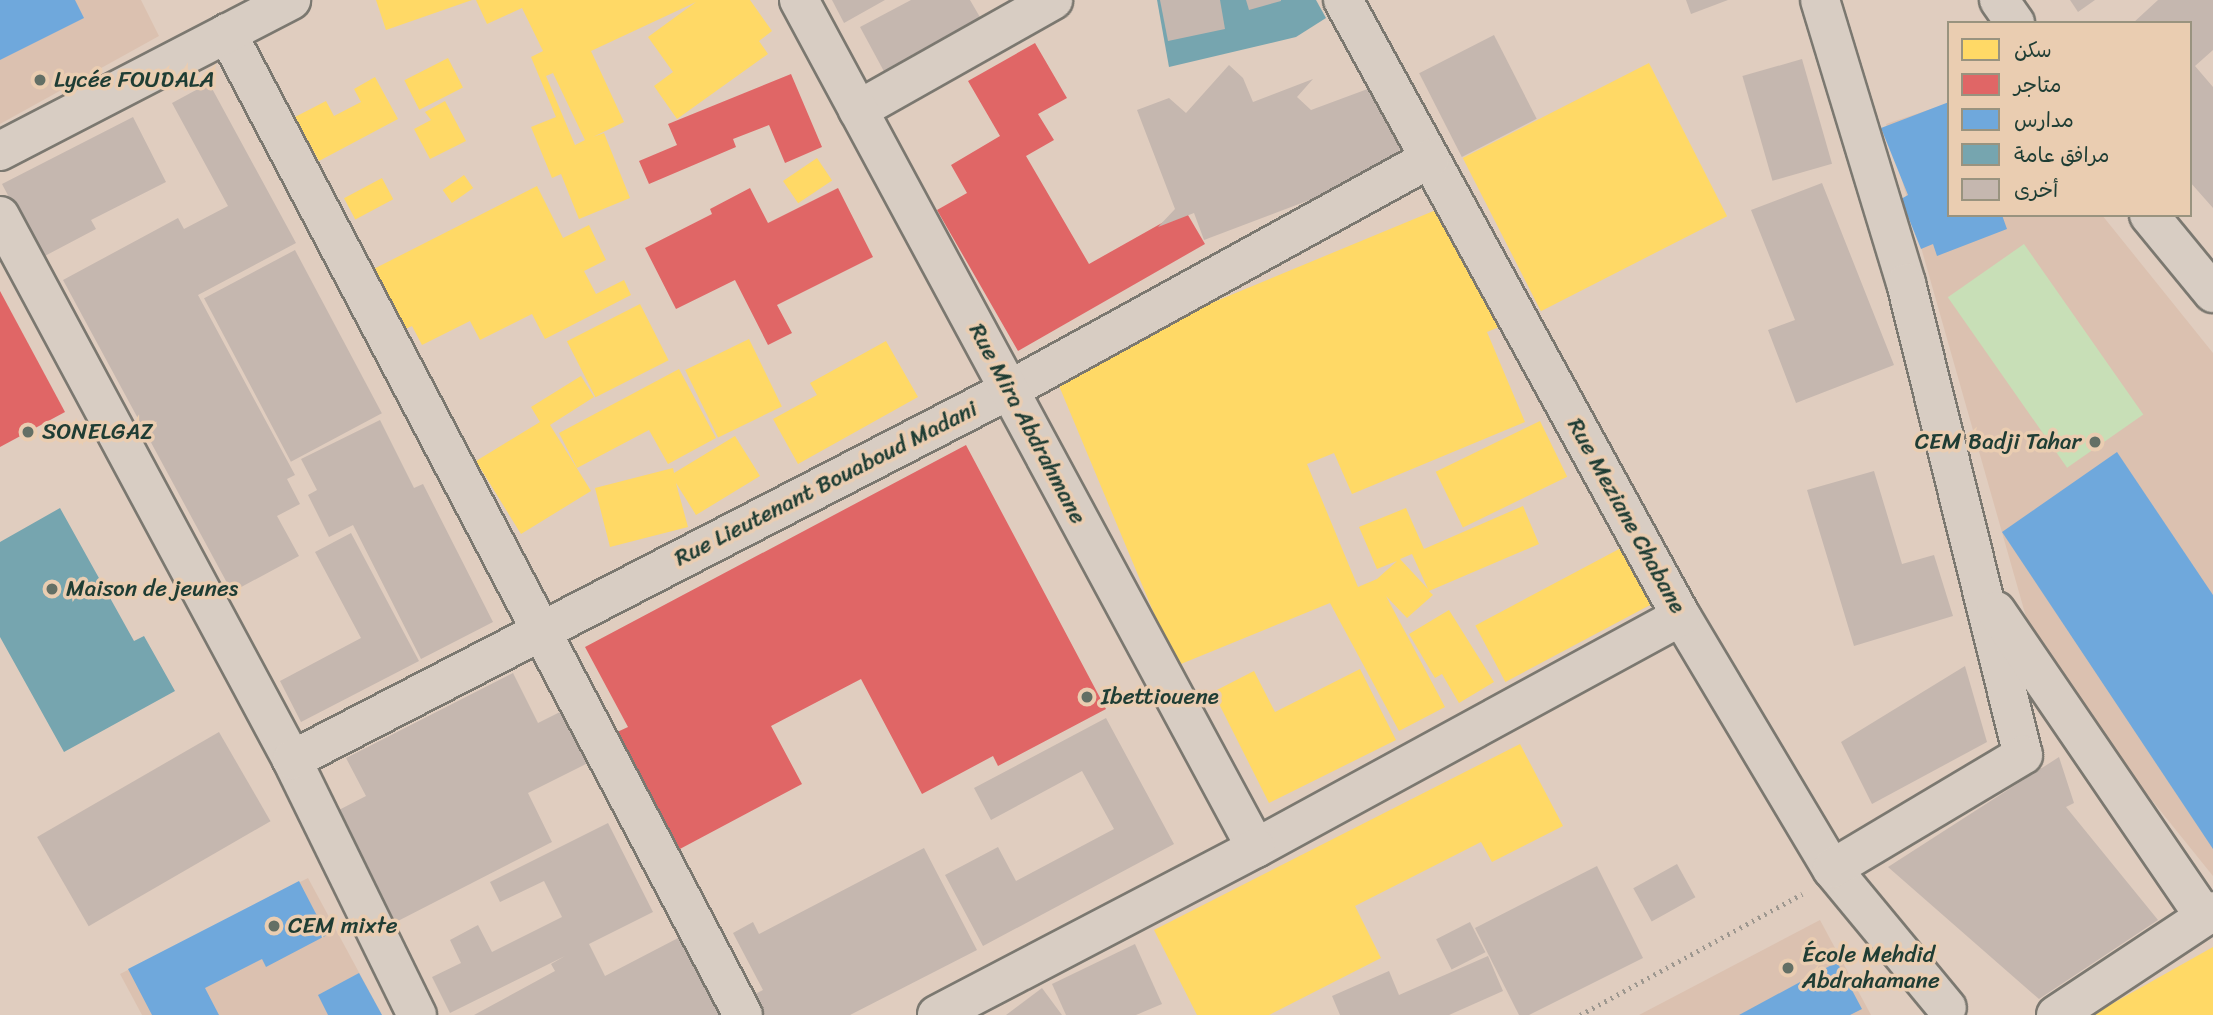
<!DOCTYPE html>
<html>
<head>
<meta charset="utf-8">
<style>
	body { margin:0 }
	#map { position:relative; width:2213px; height:1015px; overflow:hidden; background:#e0cdbf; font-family:Sriracha,"Playpen Sans Arabic",sans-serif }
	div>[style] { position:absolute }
	.built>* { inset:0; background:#dbc1b0 }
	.green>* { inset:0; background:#c8dfb7; transform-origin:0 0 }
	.homes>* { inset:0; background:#ffd966; transform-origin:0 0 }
	.shops>* { inset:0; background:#e06666 }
	.schools>* { inset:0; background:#6fa8dc }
	.public>* { inset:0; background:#76a5af }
	.building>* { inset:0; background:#c5b7af; transform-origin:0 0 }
	.path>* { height:4.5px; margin-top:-2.25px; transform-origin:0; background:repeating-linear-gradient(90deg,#9d978f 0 2px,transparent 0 7px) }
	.roads { filter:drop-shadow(2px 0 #7b7870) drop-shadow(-2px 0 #7b7870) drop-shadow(0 2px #7b7870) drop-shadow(0 -2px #7b7870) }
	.street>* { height:38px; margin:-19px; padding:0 19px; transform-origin:19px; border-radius:19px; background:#d8cdc3 }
	.secondary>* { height:38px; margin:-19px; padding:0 19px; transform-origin:19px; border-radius:19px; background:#d8cdc3 }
	.dots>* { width:19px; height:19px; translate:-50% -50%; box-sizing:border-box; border:4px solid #eacdb1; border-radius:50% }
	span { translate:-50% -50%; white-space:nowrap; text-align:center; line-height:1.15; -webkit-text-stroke:7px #eacdb1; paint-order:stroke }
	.poi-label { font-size:23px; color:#1f3d34 }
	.left { translate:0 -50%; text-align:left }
	.right { translate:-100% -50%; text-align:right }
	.street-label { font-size:23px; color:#1f3d34 }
	.legend { position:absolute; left:1947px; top:21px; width:245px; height:196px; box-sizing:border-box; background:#eacdb1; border:2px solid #99937f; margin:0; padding:9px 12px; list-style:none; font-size:21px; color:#1f3d34 }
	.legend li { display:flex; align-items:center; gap:14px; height:35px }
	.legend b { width:35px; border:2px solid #99937f }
</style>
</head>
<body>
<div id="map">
	<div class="built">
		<i style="clip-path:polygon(0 0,141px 0,159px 36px,0 124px)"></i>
		<i style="clip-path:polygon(1949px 103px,1949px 215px,2102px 215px,2213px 353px,2213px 876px,2038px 659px,1886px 124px)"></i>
		<i style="clip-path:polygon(308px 878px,382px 1015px,142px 1015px,120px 974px)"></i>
		<i style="clip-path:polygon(1820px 920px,1871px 1015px,1639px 1015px)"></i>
	</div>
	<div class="green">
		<i style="left:2024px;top:244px;width:208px;height:93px;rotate:55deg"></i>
	</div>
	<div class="homes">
		<i style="clip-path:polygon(376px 0,472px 0,386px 30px)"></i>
		<i style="clip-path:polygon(evenodd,476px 0,750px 0,772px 31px,759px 41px,768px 54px,677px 119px,654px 86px,673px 72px,648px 37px,696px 2px,591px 51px,624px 122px,593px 137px,604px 133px,630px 198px,579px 219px,561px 174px,552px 178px,531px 127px,556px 117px,531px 57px,543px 51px,522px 8px,487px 24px,476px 0,553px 73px,585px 140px,575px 145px,546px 76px,553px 73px)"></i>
		<i style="left:448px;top:58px;width:33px;height:49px;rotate:63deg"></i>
		<i style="left:1649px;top:63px;width:172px;height:209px;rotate:63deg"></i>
		<i style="clip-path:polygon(375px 77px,398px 119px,319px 161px,295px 117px,326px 101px,334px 116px,361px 102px,354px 89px)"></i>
		<i style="clip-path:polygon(445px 101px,466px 141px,430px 159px,414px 129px,431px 120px,425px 112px)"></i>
		<i style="left:817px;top:158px;width:27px;height:41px;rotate:56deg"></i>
		<i style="left:464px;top:175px;width:16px;height:26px;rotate:55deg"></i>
		<i style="left:382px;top:178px;width:24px;height:43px;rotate:62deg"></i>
		<i style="clip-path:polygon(537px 186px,563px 238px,589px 225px,606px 260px,584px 271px,596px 294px,624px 280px,631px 295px,545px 339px,532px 314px,480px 340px,470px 321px,422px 345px,412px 326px,389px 337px,358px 277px)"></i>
		<i style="clip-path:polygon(evenodd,1448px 205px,1499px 327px,1487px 332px,1525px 422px,1352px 494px,1334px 453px,1307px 464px,1358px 587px,1377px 579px,1397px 561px,1377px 569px,1359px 527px,1406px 508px,1424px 549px,1523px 506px,1539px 544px,1429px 591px,1433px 595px,1407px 618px,1386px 596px,1445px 707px,1399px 731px,1330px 603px,1176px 666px,1052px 369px,1448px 205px,1412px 554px,1428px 589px,1400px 559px,1412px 554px)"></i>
		<i style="left:640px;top:304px;width:63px;height:82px;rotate:63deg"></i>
		<i style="left:749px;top:339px;width:75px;height:71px;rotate:64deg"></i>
		<i style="clip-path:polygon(886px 341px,918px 397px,798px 464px,773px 419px,817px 395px,810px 383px)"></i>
		<i style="clip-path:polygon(679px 369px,716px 438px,668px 464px,649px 430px,577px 468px,559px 433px)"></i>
		<i style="clip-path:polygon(581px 376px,594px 397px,550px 425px,591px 491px,521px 534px,476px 461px,540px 422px,531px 407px)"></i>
		<i style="left:1540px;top:421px;width:62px;height:116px;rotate:64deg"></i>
		<i style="clip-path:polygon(735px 436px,760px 476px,696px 515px,676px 483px,688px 527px,610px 547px,595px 488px,673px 468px,674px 473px)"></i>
		<i style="left:1621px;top:548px;width:64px;height:165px;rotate:62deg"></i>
		<i style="clip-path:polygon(1449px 610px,1494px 682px,1459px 703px,1442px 674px,1435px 678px,1409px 634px)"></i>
		<i style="clip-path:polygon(1360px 669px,1396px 740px,1269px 803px,1213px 692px,1254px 671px,1275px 712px)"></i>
		<i style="clip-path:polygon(1520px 744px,1563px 826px,1492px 862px,1481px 842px,1355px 906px,1381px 958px,1269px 1015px,1197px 1015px,1154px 930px)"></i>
		<i style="clip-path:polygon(2213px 947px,2213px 1015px,2092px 1015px)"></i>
	</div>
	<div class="shops">
		<i style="clip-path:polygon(1035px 43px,1067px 98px,1038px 114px,1054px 140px,1026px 156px,1089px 264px,1185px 210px,1205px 244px,1018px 351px,937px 210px,967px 193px,951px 165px,1000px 136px,968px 81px)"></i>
		<i style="clip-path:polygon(791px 74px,822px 147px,785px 163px,769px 125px,733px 139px,736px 147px,649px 184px,639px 161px,677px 145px,668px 124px)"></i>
		<i style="clip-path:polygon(750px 188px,768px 223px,838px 188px,873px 257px,777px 305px,792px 333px,768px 345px,735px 280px,676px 309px,645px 248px,712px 214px,710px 209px)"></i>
		<i style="clip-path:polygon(0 291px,65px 412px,0 447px)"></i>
		<i style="clip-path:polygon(966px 445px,1106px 709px,998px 766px,993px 756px,922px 794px,861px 679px,771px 726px,802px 784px,678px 850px,615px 733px,628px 727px,585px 647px)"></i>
	</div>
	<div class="schools">
		<i style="clip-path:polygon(0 0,75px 0,84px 18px,0 60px)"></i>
		<i style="clip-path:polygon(1949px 102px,1949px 215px,2002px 215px,2007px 229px,1937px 256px,1933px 244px,1921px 249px,1901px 199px,1908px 195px,1881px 128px)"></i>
		<i style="clip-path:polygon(2117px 452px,2213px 595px,2213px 849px,2002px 532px)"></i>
		<i style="clip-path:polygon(299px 881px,327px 935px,266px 967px,262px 959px,205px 988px,219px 1015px,152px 1015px,128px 969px)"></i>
		<i style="clip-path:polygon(1837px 962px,1862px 1009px,1850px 1015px,1739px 1015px)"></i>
		<i style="clip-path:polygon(359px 973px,382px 1015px,328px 1015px,318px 995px)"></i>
	</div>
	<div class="public">
		<i style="clip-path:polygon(1157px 0,1316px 0,1326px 18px,1296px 37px,1169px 67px)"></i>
		<i style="clip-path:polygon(60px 508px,134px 641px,144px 636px,175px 691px,64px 752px,0 637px,0 542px)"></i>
	</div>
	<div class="building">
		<i style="clip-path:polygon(832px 0,885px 0,844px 23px)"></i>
		<i style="clip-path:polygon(911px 0,970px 0,984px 24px,887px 77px,860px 27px)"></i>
		<i style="clip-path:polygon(1160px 0,1220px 0,1225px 29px,1168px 41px)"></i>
		<i style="clip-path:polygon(1246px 0,1281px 0,1281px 1px,1249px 10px)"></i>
		<i style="clip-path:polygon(1686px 0,1728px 0,1691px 14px)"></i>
		<i style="clip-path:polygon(2070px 0,2095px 0,2078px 12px)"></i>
		<i style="clip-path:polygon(2158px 0,2213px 0,2213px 50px,2195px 66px,2213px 87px,2213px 208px,2190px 182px,2190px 23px,2133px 23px)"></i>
		<i style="left:1494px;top:35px;width:94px;height:84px;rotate:63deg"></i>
		<i style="left:1802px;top:59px;width:109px;height:62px;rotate:74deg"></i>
		<i style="clip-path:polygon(1229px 65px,1243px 78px,1253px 102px,1313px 79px,1297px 97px,1311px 110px,1373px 87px,1406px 143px,1368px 184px,1333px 198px,1328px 193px,1204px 240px,1194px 213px,1158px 227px,1175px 209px,1137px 110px,1169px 98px,1186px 113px)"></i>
		<i style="clip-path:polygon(209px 83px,296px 243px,198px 295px,295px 475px,287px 479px,300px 504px,277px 516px,299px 556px,232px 592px,63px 280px,178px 218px,184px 229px,228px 206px,172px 103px)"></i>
		<i style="clip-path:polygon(133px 117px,166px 182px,91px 220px,96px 229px,41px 258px,2px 184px)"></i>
		<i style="clip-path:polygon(1822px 183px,1894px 365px,1796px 403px,1768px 330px,1795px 320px,1751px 210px)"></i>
		<i style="left:295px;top:250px;width:185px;height:103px;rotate:62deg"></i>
		<i style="clip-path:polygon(380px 420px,414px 488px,423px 484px,493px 622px,421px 659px,353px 525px,329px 537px,308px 495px,317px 490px,301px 459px)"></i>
		<i style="clip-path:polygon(1874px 471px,1902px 564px,1934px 555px,1953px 616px,1854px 646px,1807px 490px)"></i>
		<i style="clip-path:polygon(351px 533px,419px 661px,301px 722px,280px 681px,361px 638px,315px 552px)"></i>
		<i style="clip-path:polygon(1965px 666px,1987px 742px,1872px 804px,1841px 742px)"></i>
		<i style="clip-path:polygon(513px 673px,538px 723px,568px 708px,594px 760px,528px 793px,552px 842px,394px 923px,337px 811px,366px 796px,346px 758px)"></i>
		<i style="clip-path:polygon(1106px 718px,1174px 844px,983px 946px,945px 875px,998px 847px,1016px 881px,1114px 829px,1082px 771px,991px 820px,974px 788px)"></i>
		<i style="left:219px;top:732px;width:103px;height:210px;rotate:60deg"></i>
		<i style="clip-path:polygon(2059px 757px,2074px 803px,2066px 807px,2158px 920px,2039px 999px,1888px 867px)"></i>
		<i style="clip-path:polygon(608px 823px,653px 912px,589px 944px,605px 976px,680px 937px,720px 1015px,474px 1015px,555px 971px,551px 964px,565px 956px,450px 1013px,432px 977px,461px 963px,450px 940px,478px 925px,492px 952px,562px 917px,544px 881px,500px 902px,490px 882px)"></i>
		<i style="clip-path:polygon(924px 848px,977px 950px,850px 1015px,759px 1015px,749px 997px,763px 990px,733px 933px,753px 922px,759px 934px)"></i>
		<i style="left:1677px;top:864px;width:38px;height:50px;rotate:61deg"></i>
		<i style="clip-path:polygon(1597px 866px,1643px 958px,1529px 1015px,1519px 1015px,1475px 928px)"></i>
		<i style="left:1470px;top:922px;width:34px;height:38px;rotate:63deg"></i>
		<i style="clip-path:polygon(1135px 944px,1162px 1004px,1136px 1015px,1066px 1015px,1052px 984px)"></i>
		<i style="clip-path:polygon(1488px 956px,1503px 991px,1449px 1015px,1340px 1015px,1332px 996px,1389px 971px,1399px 995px)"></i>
		<i style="clip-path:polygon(1042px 988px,1062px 1015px,1006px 1015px)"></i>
	</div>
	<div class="path">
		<i style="left:1580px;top:1015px;width:253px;rotate:-28.6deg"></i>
	</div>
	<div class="roads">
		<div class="street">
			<i style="left:1343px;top:0;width:703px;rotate:61.25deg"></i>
			<i style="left:1681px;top:616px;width:295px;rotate:59.2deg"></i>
			<i style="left:1832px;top:869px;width:180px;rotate:50.4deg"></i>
			<i style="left:1820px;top:0;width:296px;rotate:73.1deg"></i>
			<i style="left:1906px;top:283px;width:486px;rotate:76.1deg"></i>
			<i style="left:2023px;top:755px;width:222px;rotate:149.2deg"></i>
			<i style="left:1999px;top:0;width:28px;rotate:55deg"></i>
			<i style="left:227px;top:33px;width:1109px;rotate:62.28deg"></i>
			<i style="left:858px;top:110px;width:224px;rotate:-29.4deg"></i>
			<i style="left:0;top:151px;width:328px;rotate:-27.4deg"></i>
			<i style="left:2149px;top:215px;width:101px;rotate:50.6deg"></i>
			<i style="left:0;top:216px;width:617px;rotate:61.77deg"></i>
			<i style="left:292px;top:760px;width:284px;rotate:63.9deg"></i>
			<i style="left:1996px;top:611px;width:369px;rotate:55.7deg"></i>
			<i style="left:292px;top:760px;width:807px;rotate:-27.3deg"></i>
			<i style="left:1009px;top:390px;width:480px;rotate:-28.8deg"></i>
			<i style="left:1256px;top:848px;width:484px;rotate:-28.6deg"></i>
			<i style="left:2056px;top:1015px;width:188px;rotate:-33.5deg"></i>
		</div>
		<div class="secondary">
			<i style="left:799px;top:0;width:963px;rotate:61.68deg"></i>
			<i style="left:1256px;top:848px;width:360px;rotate:152.4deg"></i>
		</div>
	</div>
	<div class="dots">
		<i style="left:40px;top:80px;background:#636f65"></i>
		<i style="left:28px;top:432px;background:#636f65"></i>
		<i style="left:2095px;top:442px;background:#636f65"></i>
		<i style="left:52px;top:589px;background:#636f65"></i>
		<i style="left:1087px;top:697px;background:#636f65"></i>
		<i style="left:274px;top:926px;background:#636f65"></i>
		<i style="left:1788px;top:968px;background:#636f65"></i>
	</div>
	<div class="poi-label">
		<span class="left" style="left:54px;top:80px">Lycée FOUDALA</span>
		<span class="left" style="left:42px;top:432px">SONELGAZ</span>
		<span class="right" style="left:2081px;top:442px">CEM Badji Tahar</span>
		<span class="left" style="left:66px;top:589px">Maison de jeunes</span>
		<span class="left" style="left:1101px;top:697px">Ibettiouene</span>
		<span class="left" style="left:288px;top:926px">CEM mixte</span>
		<span class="left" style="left:1802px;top:968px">École Mehdid<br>Abdrahamane</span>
	</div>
	<div class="street-label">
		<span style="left:1027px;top:424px;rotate:62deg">Rue Mira Abdrahmane</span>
		<span style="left:826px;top:484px;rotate:-27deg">Rue Lieutenant Bouaboud Madani</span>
		<span style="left:1626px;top:516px;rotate:61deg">Rue Meziane Chabane</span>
	</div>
	<ul class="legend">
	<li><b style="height:19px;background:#ffd966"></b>سكن</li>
	<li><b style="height:19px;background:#e06666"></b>متاجر</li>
	<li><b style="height:19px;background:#6fa8dc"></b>مدارس</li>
	<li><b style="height:19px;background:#76a5af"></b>مرافق عامة</li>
	<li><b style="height:19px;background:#c5b7af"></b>أخرى</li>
	</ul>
</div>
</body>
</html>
